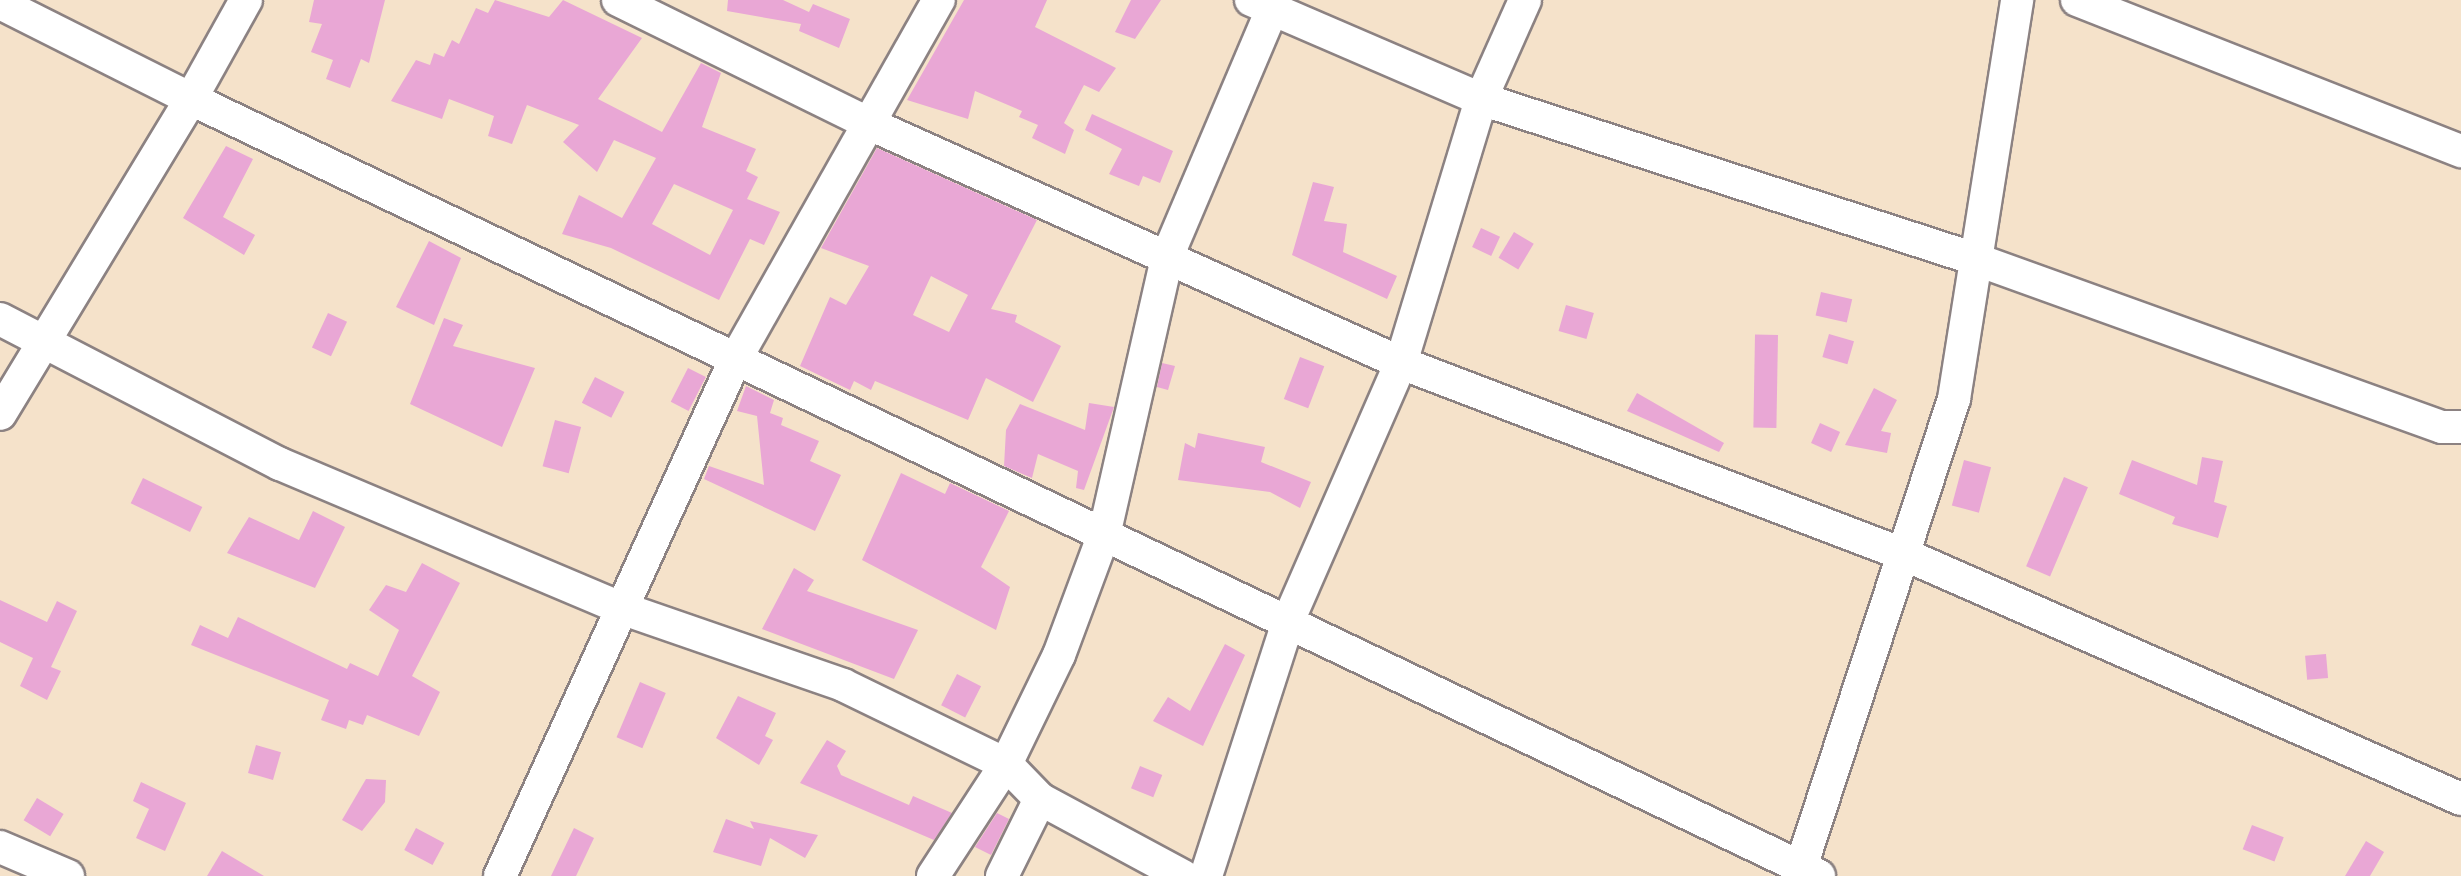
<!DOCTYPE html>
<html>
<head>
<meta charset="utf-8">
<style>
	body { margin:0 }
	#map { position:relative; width:2461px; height:876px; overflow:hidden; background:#f5e2ca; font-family:"EB Garamond",serif }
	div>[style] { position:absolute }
	.building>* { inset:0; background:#e9a7d5; transform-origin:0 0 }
	.roads { filter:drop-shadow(2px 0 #8c8282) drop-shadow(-2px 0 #8c8282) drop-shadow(0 2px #8c8282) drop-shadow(0 -2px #8c8282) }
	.street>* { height:32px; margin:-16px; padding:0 16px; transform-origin:16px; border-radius:16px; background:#fff }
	span { translate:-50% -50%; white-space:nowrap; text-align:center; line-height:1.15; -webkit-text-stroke:6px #fff; paint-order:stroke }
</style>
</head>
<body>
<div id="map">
	<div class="building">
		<i style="clip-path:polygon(314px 0,385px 0,369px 63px,361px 59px,350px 88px,326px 79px,333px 60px,311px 52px,322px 24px,309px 22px)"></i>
		<i style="clip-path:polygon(evenodd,495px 0,549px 17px,563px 0,642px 38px,598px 99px,662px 132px,701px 63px,721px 73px,702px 127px,756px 149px,746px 171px,758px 177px,747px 199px,780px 212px,764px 245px,750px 239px,719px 300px,611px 248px,562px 234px,579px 195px,622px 218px,656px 158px,614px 140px,597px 172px,563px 142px,579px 125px,527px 105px,512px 144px,488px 136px,494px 116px,449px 99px,442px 119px,391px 101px,416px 60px,430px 65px,434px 53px,444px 57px,452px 40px,459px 44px,476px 8px,488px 13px,495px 0,674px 184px,733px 210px,710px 255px,652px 224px,674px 184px)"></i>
		<i style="clip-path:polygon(728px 0,783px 0,809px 12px,813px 4px,850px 19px,839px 48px,799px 31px,801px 24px,727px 11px)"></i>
		<i style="clip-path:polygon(964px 0,1047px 0,1035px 27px,1116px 68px,1099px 92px,1084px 85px,1064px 123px,1074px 130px,1065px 154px,1032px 138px,1038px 125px,1019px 117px,1022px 111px,975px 91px,968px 119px,907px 100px)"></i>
		<i style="clip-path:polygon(1131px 0,1161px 0,1135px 39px,1115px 32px)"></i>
		<i style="clip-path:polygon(1092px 114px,1173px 151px,1160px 183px,1143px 176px,1139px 186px,1109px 174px,1122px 149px,1085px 130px)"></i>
		<i style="clip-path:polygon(226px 146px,253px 159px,223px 217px,255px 235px,244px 255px,183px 218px)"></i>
		<i style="clip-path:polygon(evenodd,877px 148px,1037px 220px,991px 309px,1017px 315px,1015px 322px,1061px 346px,1033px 402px,986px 378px,968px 420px,875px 381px,871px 390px,854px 381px,850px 390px,800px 366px,830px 297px,846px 305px,869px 266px,821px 248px,877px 148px,931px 276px,968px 295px,949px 332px,913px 315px,931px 276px)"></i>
		<i style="clip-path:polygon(1313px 182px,1334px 187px,1324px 221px,1347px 224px,1343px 252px,1397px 276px,1387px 299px,1292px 255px)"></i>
		<i style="left:1481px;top:228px;width:21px;height:21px;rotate:25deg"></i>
		<i style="left:1514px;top:232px;width:23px;height:30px;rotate:31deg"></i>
		<i style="clip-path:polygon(429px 241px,461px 258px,434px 325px,396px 307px)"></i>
		<i style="left:1821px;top:292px;width:32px;height:24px;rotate:13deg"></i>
		<i style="left:1566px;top:305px;width:29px;height:27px;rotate:16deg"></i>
		<i style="left:328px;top:313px;width:21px;height:38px;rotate:25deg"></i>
		<i style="clip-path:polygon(444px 318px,463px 325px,453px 346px,535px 368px,502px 447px,410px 404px)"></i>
		<i style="left:1829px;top:334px;width:26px;height:24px;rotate:16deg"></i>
		<i style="left:1778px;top:335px;width:93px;height:23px;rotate:91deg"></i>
		<i style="left:1300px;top:357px;width:26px;height:45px;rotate:21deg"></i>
		<i style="clip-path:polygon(1162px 363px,1175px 366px,1168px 390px,1157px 387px)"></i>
		<i style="left:688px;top:368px;width:20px;height:38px;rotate:27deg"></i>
		<i style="left:595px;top:377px;width:33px;height:29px;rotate:27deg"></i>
		<i style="clip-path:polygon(746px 386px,774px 400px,770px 413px,783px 418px,781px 425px,819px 441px,810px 461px,841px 475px,815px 531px,704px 479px,709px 466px,764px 485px,757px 416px,737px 411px)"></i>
		<i style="clip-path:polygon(1874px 388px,1897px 400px,1881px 431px,1891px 433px,1887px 453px,1845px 445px)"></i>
		<i style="clip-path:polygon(1637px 393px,1724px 443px,1719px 452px,1627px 411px)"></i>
		<i style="clip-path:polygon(1089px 403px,1114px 407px,1084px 490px,1076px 488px,1078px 471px,1038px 454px,1032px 478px,1004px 466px,1006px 430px,1020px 404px,1085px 430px)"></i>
		<i style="left:555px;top:420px;width:27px;height:48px;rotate:15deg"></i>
		<i style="left:1820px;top:423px;width:22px;height:22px;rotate:24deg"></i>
		<i style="clip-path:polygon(1198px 433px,1265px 447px,1261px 462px,1311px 482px,1300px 508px,1270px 492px,1178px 480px,1185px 443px,1195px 448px)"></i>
		<i style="clip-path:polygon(2202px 457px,2223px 461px,2214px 502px,2227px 506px,2218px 538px,2172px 524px,2175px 517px,2119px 494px,2132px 460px,2197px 485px)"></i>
		<i style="left:1964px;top:460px;width:28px;height:47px;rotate:15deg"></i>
		<i style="clip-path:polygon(901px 473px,945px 494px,950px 483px,1009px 511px,981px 567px,1010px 587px,996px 630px,862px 560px)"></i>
		<i style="left:2064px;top:477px;width:26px;height:97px;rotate:23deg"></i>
		<i style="left:143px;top:478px;width:66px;height:28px;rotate:26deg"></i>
		<i style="clip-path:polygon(313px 511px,345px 527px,315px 588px,227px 553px,249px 517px,299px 540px)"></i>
		<i style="clip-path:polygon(422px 563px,460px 583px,412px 676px,440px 692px,419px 736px,367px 715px,363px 725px,349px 720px,346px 729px,321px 720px,329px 700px,191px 645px,200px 625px,228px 638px,238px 617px,347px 669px,350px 663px,378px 676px,399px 630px,369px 610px,386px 585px,406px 592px)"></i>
		<i style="clip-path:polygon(794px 568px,814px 580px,807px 591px,918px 630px,894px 679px,762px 629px)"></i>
		<i style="clip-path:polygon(0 600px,47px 622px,57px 601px,77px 611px,51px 667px,61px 671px,47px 700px,20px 686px,33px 658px,0 642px)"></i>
		<i style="clip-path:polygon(1225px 644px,1245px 655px,1203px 746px,1153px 721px,1168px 697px,1190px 711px)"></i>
		<i style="left:2326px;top:654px;width:24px;height:21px;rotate:85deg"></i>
		<i style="left:957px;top:674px;width:27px;height:35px;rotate:27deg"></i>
		<i style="left:640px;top:682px;width:28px;height:60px;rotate:23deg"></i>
		<i style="clip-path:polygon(738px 696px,776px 713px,765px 736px,773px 740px,759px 765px,716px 738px)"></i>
		<i style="clip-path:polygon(827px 740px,846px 751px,837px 766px,841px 775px,909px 805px,913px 796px,952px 813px,934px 840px,800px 783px)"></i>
		<i style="left:256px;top:745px;width:26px;height:29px;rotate:16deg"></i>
		<i style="left:1140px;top:766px;width:24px;height:24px;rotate:22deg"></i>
		<i style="clip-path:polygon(366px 779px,386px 780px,385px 802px,362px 831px,342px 820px)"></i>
		<i style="clip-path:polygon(141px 782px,186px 803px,165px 851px,136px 838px,149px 809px,133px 801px)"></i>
		<i style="left:37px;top:798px;width:31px;height:26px;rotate:31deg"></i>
		<i style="clip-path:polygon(997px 813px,1009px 819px,991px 855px,975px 847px)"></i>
		<i style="clip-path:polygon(726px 819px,754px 829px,750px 821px,818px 835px,805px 858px,770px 838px,761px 866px,713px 852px)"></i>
		<i style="left:2252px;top:825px;width:34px;height:26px;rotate:21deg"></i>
		<i style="left:416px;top:828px;width:32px;height:25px;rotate:28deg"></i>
		<i style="clip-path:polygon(574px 828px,594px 838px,576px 876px,551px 876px)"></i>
		<i style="clip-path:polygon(2366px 841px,2384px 852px,2370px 876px,2345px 876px)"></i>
		<i style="clip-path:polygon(222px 851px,264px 876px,207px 876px)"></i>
	</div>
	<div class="roads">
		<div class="street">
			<i style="left:246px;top:0;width:113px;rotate:119.1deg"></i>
			<i style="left:191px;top:99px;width:1804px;rotate:25.51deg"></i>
			<i style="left:618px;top:0;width:283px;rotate:26.2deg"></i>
			<i style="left:872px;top:125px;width:580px;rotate:24.22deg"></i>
			<i style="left:1401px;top:363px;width:542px;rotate:20.84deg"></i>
			<i style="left:1908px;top:556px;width:604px;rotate:23.72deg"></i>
			<i style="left:1251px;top:0;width:250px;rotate:23.3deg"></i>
			<i style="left:1481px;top:99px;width:516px;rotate:17.94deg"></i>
			<i style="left:1972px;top:258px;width:499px;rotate:19.8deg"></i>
			<i style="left:2442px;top:427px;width:19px"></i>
			<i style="left:2077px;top:0;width:413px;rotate:21.5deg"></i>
			<i style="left:0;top:3px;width:214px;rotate:26.7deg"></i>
			<i style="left:191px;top:99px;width:368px;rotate:121.2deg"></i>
			<i style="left:0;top:319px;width:315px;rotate:27.4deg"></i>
			<i style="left:280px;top:464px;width:373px;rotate:22.9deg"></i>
			<i style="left:624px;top:609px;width:232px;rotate:19.1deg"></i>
			<i style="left:843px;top:685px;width:181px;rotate:25.9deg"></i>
			<i style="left:1006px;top:764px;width:49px;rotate:45.8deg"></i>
			<i style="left:1040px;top:799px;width:162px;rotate:28.3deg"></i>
			<i style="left:0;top:847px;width:74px;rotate:23.1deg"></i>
			<i style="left:500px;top:876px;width:567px;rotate:-65.51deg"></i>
			<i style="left:735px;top:360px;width:414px;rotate:-60.5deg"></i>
			<i style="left:933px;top:876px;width:134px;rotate:-56.9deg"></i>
			<i style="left:1006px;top:764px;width:121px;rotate:-64.1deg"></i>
			<i style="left:1059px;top:655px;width:132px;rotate:-69.6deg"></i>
			<i style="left:1105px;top:531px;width:281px;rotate:-77.2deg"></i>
			<i style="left:1167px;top:257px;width:268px;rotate:-67deg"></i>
			<i style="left:1002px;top:876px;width:86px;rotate:-63.7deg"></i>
			<i style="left:1206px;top:876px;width:270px;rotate:-72.1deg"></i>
			<i style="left:1289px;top:619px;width:279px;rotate:-66.4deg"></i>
			<i style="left:1401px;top:363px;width:276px;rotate:-73.1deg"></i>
			<i style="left:1481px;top:99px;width:108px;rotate:-66deg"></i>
			<i style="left:1798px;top:876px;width:502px;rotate:-71.89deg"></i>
			<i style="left:1954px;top:399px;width:404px;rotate:-81deg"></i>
		</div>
	</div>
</div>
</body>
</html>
